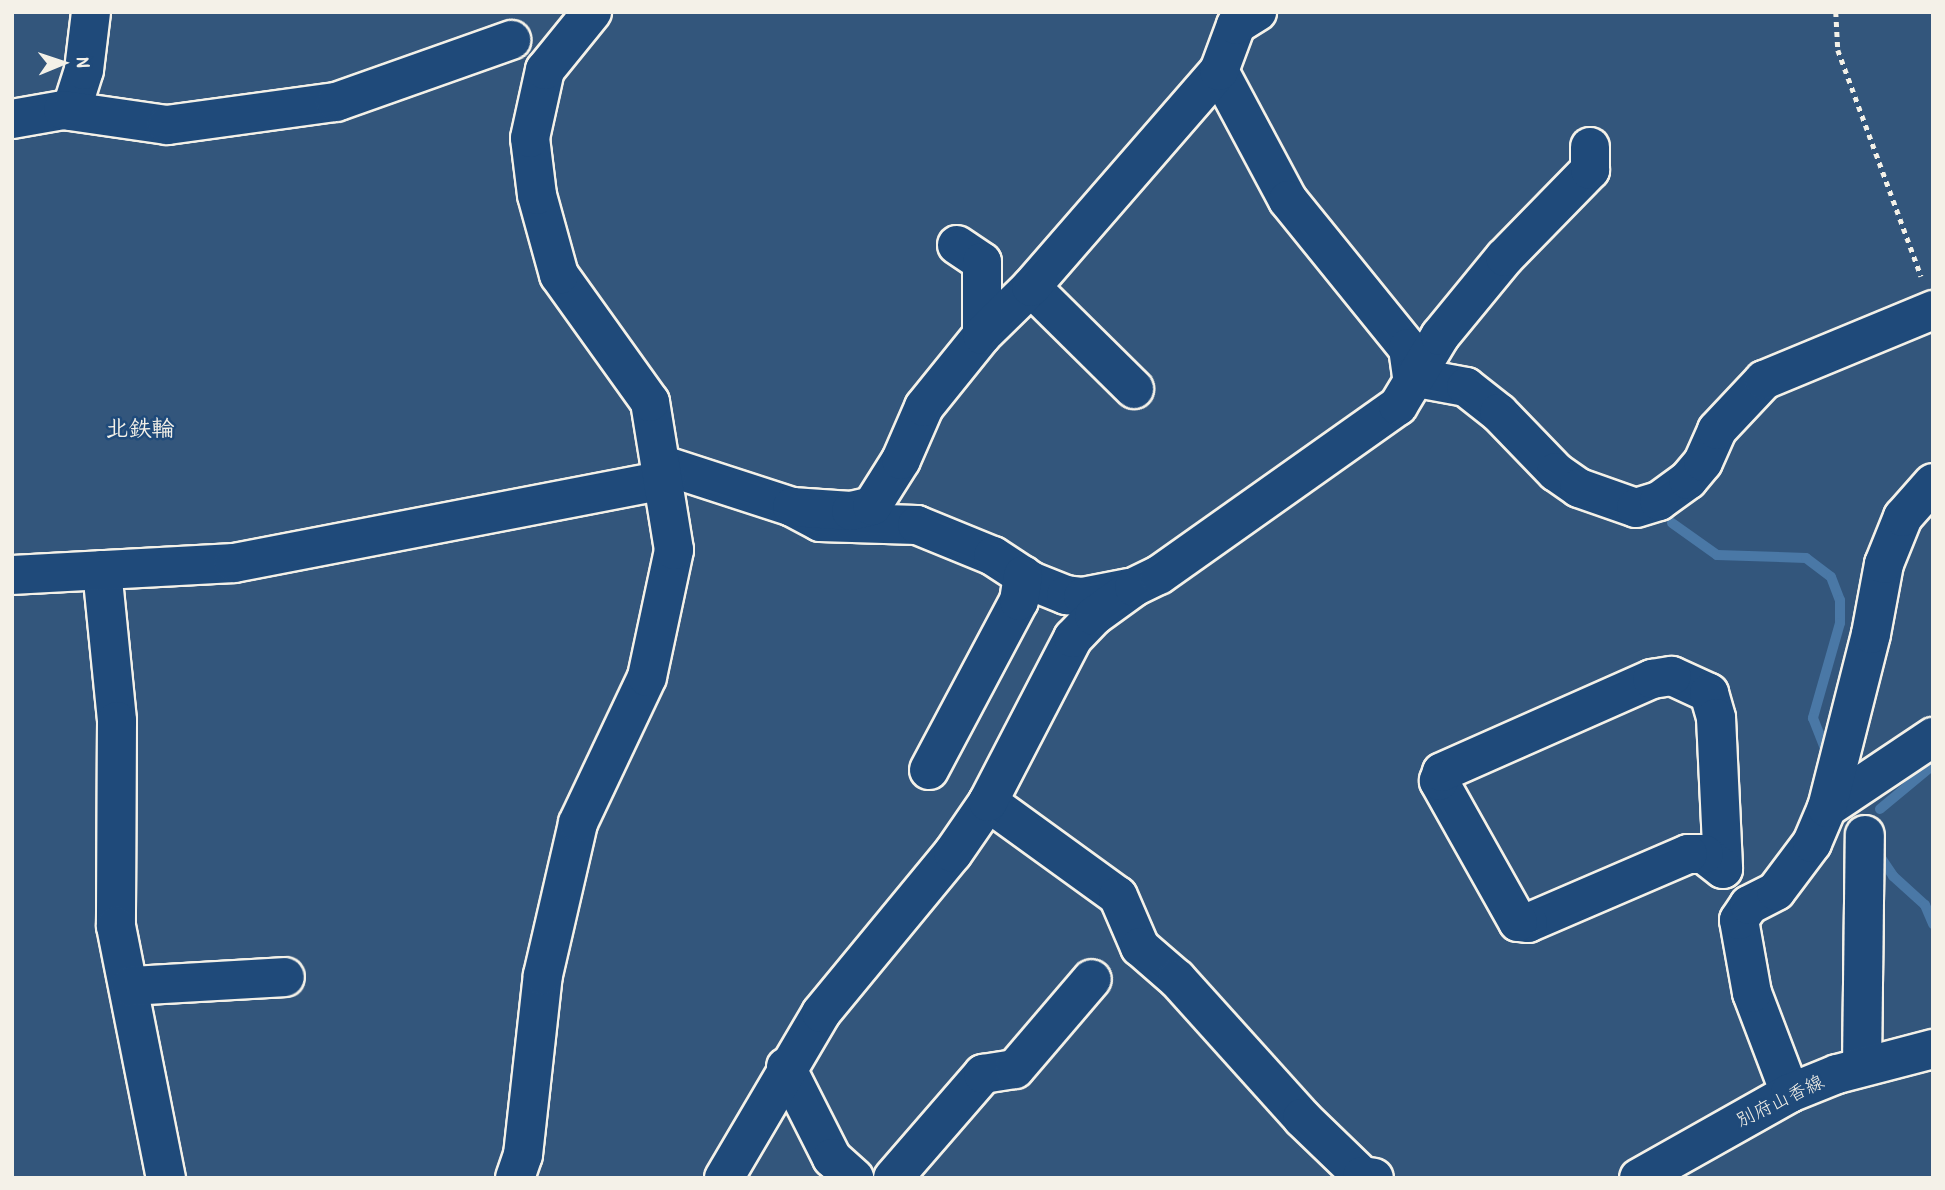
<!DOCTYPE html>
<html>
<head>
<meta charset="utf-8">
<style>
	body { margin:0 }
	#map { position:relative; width:1945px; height:1190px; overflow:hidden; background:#33567c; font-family:"Patrick Hand","Klee One",sans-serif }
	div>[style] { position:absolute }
	.stream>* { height:10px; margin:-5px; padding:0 5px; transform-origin:5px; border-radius:5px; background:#4a78a6 }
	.path>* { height:4.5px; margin-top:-2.25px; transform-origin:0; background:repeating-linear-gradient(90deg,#f4f1e8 0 5px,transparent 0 10px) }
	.roads { filter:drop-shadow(2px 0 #f4f1e8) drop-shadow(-2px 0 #f4f1e8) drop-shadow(0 2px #f4f1e8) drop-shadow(0 -2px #f4f1e8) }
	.minor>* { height:38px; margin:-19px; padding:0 19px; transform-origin:19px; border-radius:19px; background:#1f4a7a }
	.major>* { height:38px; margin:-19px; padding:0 19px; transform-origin:19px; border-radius:19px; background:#1f4a7a }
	span { translate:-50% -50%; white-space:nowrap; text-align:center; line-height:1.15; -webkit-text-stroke:5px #1f4a7a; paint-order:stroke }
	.street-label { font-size:19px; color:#f4f1e8 }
	.quarter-label { font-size:23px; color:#f4f1e8; font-weight:700 }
	.frame { position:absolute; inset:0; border:14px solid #f4f1e8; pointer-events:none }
	.north { position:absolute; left:28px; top:28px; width:70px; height:70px; -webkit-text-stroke:5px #1f4a7a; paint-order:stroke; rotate:88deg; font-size:19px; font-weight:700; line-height:28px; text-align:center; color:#f4f1e8 }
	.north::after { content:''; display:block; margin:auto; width:24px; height:32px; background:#f4f1e8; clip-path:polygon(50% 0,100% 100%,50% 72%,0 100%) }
</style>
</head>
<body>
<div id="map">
	<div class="stream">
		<i style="left:1672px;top:523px;width:55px;rotate:35.4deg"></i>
		<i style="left:1717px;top:555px;width:89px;rotate:1.9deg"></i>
		<i style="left:1806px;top:558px;width:31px;rotate:37deg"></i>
		<i style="left:1831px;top:577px;width:25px;rotate:69deg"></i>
		<i style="left:1840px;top:600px;width:23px;rotate:90deg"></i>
		<i style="left:1840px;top:623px;width:99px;rotate:105.9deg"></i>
		<i style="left:1813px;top:718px;width:41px;rotate:68.5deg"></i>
		<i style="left:1880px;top:809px;width:69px;rotate:-39.7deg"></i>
		<i style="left:1877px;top:852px;width:29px;rotate:56deg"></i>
		<i style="left:1893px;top:876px;width:43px;rotate:42.2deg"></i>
		<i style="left:1925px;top:905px;width:21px;rotate:67deg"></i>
	</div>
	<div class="path">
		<i style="left:1836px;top:12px;width:38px;rotate:87deg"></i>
		<i style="left:1838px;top:50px;width:241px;rotate:69.8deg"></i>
	</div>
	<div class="roads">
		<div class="minor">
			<i style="left:1219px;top:71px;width:146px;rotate:61.9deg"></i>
			<i style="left:1288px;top:200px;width:191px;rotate:51deg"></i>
			<i style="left:1408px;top:348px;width:29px;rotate:82deg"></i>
			<i style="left:71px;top:111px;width:43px;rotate:-72.4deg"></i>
			<i style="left:84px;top:70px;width:58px;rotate:-83.1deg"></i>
			<i style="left:12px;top:119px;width:52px;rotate:-10deg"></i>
			<i style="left:63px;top:110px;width:105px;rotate:8.2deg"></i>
			<i style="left:167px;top:125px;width:171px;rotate:-7.8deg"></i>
			<i style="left:336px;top:102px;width:186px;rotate:-19.5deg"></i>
			<i style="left:957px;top:245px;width:30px;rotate:34deg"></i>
			<i style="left:982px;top:262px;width:73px;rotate:90deg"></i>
			<i style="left:1031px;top:287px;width:145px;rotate:44.7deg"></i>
			<i style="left:1412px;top:377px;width:55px;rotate:10.5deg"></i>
			<i style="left:1466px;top:387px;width:42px;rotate:38.2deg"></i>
			<i style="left:1499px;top:413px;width:82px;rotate:46deg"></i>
			<i style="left:1556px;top:472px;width:28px;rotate:35deg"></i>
			<i style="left:1579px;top:488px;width:60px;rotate:19.3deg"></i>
			<i style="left:1636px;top:508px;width:24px;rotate:-17deg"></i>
			<i style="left:1659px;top:501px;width:36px;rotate:-36deg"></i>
			<i style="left:1688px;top:480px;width:23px;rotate:-50deg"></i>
			<i style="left:1703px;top:462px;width:35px;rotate:-66deg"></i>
			<i style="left:1717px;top:430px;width:69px;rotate:-46.8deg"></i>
			<i style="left:1764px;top:380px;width:183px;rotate:-22.5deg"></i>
			<i style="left:663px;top:465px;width:136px;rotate:18deg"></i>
			<i style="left:792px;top:507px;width:32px;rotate:28deg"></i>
			<i style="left:820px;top:522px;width:97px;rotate:1.8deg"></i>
			<i style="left:917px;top:525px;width:82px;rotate:22.2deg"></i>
			<i style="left:993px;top:556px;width:45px;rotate:33.3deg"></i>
			<i style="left:1031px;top:581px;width:38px;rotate:22deg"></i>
			<i style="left:1066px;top:595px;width:17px;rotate:7deg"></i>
			<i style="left:1083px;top:597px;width:47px;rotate:-11.1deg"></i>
			<i style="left:792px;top:507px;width:59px;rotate:3.9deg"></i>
			<i style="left:851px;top:511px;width:22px;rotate:-13deg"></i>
			<i style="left:872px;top:506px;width:54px;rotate:-57.8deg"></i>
			<i style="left:901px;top:460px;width:58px;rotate:-66.5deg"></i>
			<i style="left:924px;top:407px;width:92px;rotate:-51.1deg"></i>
			<i style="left:982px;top:335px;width:69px;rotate:-44.4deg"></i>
			<i style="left:1031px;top:287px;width:286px;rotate:-49deg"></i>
			<i style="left:1219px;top:71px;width:49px;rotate:-69.7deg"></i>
			<i style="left:1236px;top:25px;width:25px;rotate:-32deg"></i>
			<i style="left:102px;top:570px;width:152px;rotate:84.3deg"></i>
			<i style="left:117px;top:721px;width:205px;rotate:90.3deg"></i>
			<i style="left:116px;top:926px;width:257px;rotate:78.8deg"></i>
			<i style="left:12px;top:575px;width:222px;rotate:-3.1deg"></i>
			<i style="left:234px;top:563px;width:440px;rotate:-10.9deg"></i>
			<i style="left:1672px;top:676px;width:41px;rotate:24.7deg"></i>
			<i style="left:1709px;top:693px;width:26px;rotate:74deg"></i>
			<i style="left:1716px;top:718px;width:151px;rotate:87.3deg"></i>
			<i style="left:1723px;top:869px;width:24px;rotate:-142deg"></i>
			<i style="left:1704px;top:854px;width:16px;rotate:180deg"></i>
			<i style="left:1688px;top:854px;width:174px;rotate:156.7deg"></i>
			<i style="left:1528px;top:923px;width:10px;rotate:-174deg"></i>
			<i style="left:1518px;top:922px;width:162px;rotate:-119.3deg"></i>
			<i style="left:1439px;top:781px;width:9px;rotate:-72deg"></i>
			<i style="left:1442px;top:772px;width:230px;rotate:-23.9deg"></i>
			<i style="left:1652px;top:679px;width:20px;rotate:-9deg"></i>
			<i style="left:929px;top:770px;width:191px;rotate:-62deg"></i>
			<i style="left:1019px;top:601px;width:26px;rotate:-81deg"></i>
			<i style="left:988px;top:802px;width:160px;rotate:35.9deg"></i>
			<i style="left:1118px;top:896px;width:56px;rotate:66.7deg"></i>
			<i style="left:1140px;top:947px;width:49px;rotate:40.9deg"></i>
			<i style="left:1177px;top:979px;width:187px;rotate:48deg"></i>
			<i style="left:1302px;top:1118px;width:83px;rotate:44deg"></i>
			<i style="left:1362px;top:1176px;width:12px;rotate:9deg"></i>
			<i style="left:1827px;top:808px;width:128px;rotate:-33.8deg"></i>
			<i style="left:130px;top:986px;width:155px;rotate:-3.3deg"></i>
			<i style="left:1862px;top:1066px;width:231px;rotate:-89.3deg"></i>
			<i style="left:786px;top:1067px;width:102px;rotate:63.2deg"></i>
			<i style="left:832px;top:1158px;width:30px;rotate:42deg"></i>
			<i style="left:1790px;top:1093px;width:107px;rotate:-110.8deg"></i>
			<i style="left:1752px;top:993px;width:74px;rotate:-100.1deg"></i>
			<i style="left:1739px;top:920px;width:18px;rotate:-56deg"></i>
			<i style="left:1749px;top:905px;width:30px;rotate:-27deg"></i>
			<i style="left:1776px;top:891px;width:60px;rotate:-53.1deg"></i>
			<i style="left:1812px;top:843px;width:38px;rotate:-67deg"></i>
			<i style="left:1827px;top:808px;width:179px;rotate:-75.8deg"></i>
			<i style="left:1871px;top:634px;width:71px;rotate:-79.5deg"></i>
			<i style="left:1884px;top:564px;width:51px;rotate:-68deg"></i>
			<i style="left:1903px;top:517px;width:45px;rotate:-48.6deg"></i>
			<i style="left:515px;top:1178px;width:24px;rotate:-71deg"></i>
			<i style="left:523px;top:1155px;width:181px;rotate:-83.7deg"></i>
			<i style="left:543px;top:975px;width:156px;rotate:-77deg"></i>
			<i style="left:578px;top:823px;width:161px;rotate:-64.7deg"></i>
			<i style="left:647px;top:677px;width:130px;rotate:-78deg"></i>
			<i style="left:674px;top:550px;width:150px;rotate:-99.2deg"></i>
			<i style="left:650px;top:402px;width:156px;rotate:-125.6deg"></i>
			<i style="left:559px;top:275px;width:83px;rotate:-105.4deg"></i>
			<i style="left:537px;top:195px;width:57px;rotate:-97deg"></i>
			<i style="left:530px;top:138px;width:70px;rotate:-77.6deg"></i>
			<i style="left:545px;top:70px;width:75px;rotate:-51deg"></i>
			<i style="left:724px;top:1178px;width:191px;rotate:-59.5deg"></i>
			<i style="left:821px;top:1013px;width:207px;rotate:-50.5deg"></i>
			<i style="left:953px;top:853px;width:62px;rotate:-55.5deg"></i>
			<i style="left:988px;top:802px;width:185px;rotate:-62.6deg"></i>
			<i style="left:1073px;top:638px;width:30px;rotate:-46deg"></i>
			<i style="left:1094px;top:616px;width:49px;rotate:-35.9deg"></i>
			<i style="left:1134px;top:587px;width:28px;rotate:-26deg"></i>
			<i style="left:1159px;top:575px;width:293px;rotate:-35.3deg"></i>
			<i style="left:1398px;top:406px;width:82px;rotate:-59deg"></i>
			<i style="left:1440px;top:336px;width:102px;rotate:-50.6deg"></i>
			<i style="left:1505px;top:257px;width:122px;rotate:-45.7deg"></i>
			<i style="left:1590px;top:170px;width:23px;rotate:-90deg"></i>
			<i style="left:893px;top:1178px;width:138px;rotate:-49.1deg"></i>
			<i style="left:983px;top:1074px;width:32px;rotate:-9deg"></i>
			<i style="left:1015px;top:1069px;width:118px;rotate:-49.5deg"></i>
		</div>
		<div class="major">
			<i style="left:1639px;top:1178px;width:173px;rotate:-29.4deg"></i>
			<i style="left:1790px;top:1093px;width:51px;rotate:-22deg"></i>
			<i style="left:1837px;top:1074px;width:99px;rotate:-14.6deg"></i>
		</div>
	</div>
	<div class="street-label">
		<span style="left:1780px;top:1101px;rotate:-26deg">別府山香線</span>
	</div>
	<div class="quarter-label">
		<span style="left:140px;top:428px">北鉄輪</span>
	</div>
	<div class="frame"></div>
	<div class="north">N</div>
</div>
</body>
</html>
